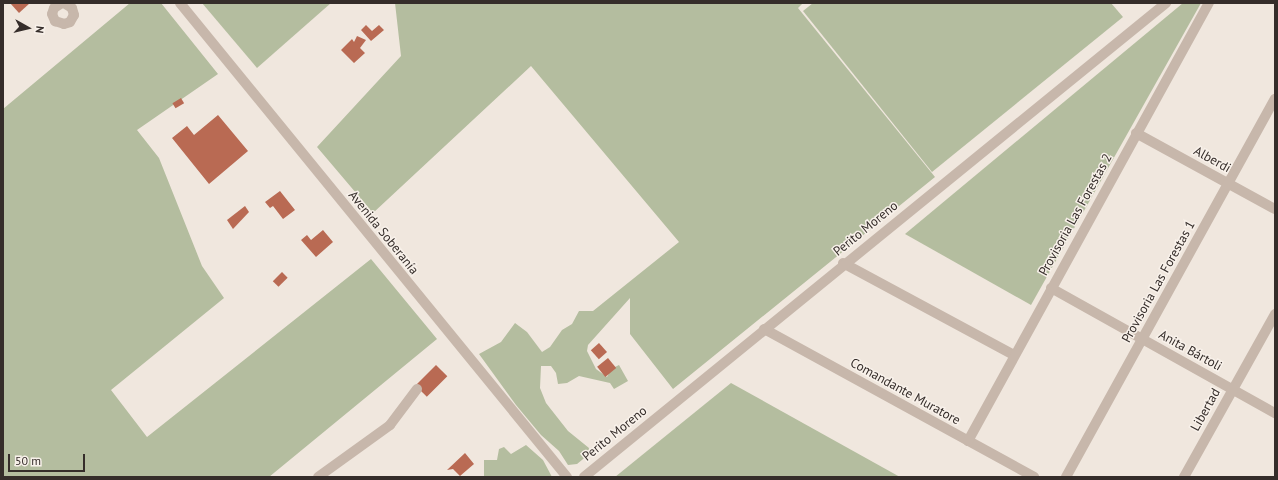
<!DOCTYPE html>
<html>
<head>
<meta charset="utf-8">
<style>
	body { margin:0 }
	#map { position:relative; width:1278px; height:480px; overflow:hidden; background:#f0e7de; font-family:"PT Sans",sans-serif }
	div>[style] { position:absolute }
	.green>* { inset:0; background:#b4bd9f }
	.building>* { inset:0; background:#b96a53; transform-origin:0 0 }
	.minor>* { height:10px; margin:-5px; padding:0 5px; transform-origin:5px; border-radius:5px; background:#c7b7ab }
	span { translate:-50% -50%; white-space:nowrap; text-align:center; line-height:1.15; -webkit-text-stroke:3px #f8f1ea; paint-order:stroke }
	.street-label { font-size:13px; color:#352d2a }
	.frame { position:absolute; inset:0; border:4px solid #352d2a; pointer-events:none }
	.north { position:absolute; left:8px; top:8px; width:40px; height:40px; -webkit-text-stroke:3px #f8f1ea; paint-order:stroke; rotate:98deg; font-size:11px; font-weight:700; line-height:16px; text-align:center; color:#352d2a }
	.north::after { content:''; display:block; margin:auto; width:14px; height:18px; background:#352d2a; clip-path:polygon(50% 0,100% 100%,50% 72%,0 100%) }
	.scale { position:absolute; left:8px; top:454px; width:77px; height:18px; box-sizing:border-box; border:2px solid #352d2a; border-top:0; padding-left:5px; font-size:12px; line-height:14px; white-space:nowrap; color:#352d2a; -webkit-text-stroke:3px #f8f1ea; paint-order:stroke }
</style>
</head>
<body>
<div id="map">
	<div class="green">
		<i style="clip-path:polygon(130px 3px,161px 3px,218px 74px,137px 130px,159px 158px,202px 266px,224px 298px,111px 390px,147px 437px,371px 259px,437px 339px,269px 477px,3px 477px,3px 109px)"></i>
		<i style="clip-path:polygon(202px 3px,331px 3px,257px 68px)"></i>
		<i style="clip-path:polygon(395px 3px,803px 3px,798px 8px,935px 177px,673px 389px,630px 334px,630px 298px,588px 345px,587px 351px,596px 369px,607px 377px,611px 369px,619px 365px,628px 381px,614px 389px,610px 383px,579px 376px,567px 383px,558px 384px,556px 373px,551px 366px,541px 366px,540px 388px,546px 403px,568px 431px,589px 448px,588px 455px,577px 464px,568px 465px,559px 451px,541px 435px,516px 405px,479px 354px,501px 342px,515px 323px,527px 332px,542px 352px,550px 347px,562px 330px,572px 324px,579px 311px,593px 311px,679px 242px,531px 66px,373px 213px,317px 147px,401px 56px)"></i>
		<i style="clip-path:polygon(813px 3px,1111px 3px,1123px 17px,932px 172px,803px 11px)"></i>
		<i style="clip-path:polygon(1183px 3px,1201px 3px,1031px 305px,905px 234px)"></i>
		<i style="clip-path:polygon(731px 383px,900px 477px,615px 477px)"></i>
		<i style="clip-path:polygon(526px 445px,543px 460px,552px 477px,484px 476px,484px 460px,497px 460px,499px 449px,504px 447px,511px 454px)"></i>
	</div>
	<div class="building">
		<i style="clip-path:polygon(10px 3px,30px 3px,19px 13px)"></i>
		<i style="clip-path:polygon(366px 25px,372px 31px,379px 25px,384px 30px,371px 41px,361px 30px)"></i>
		<i style="clip-path:polygon(357px 36px,366px 40px,360px 48px,365px 53px,354px 63px,341px 50px,352px 39px,354px 42px)"></i>
		<i style="left:181px;top:98px;width:6px;height:10px;rotate:59deg"></i>
		<i style="clip-path:polygon(218px 115px,248px 151px,209px 184px,172px 138px,187px 126px,194px 135px)"></i>
		<i style="clip-path:polygon(280px 191px,295px 210px,283px 219px,273px 206px,270px 208px,265px 202px)"></i>
		<i style="clip-path:polygon(245px 206px,249px 212px,233px 229px,227px 220px)"></i>
		<i style="clip-path:polygon(323px 230px,333px 242px,316px 257px,301px 240px,307px 235px,311px 240px)"></i>
		<i style="left:282px;top:272px;width:8px;height:13px;rotate:45deg"></i>
		<i style="left:599px;top:343px;width:12px;height:11px;rotate:48deg"></i>
		<i style="left:608px;top:358px;width:13px;height:14px;rotate:51deg"></i>
		<i style="left:436px;top:365px;width:16px;height:29px;rotate:45deg"></i>
		<i style="clip-path:polygon(465px 453px,474px 464px,460px 476px,453px 469px,447px 470px)"></i>
	</div>
	<div class="minor">
		<i style="left:62px;top:3px;width:9px;rotate:148deg"></i>
		<i style="left:54px;top:8px;width:6px;rotate:108deg"></i>
		<i style="left:52px;top:14px;width:8px;rotate:67deg"></i>
		<i style="left:55px;top:21px;width:9px;rotate:18deg"></i>
		<i style="left:64px;top:24px;width:6px;rotate:-18deg"></i>
		<i style="left:70px;top:22px;width:8px;rotate:-60deg"></i>
		<i style="left:74px;top:15px;width:7px;rotate:-106deg"></i>
		<i style="left:72px;top:8px;width:9px;rotate:-148deg"></i>
		<i style="left:180px;top:3px;width:612px;rotate:50.77deg"></i>
		<i style="left:1136px;top:133px;width:158px;rotate:28.7deg"></i>
		<i style="left:843px;top:263px;width:194px;rotate:28.3deg"></i>
		<i style="left:1051px;top:288px;width:257px;rotate:29.2deg"></i>
		<i style="left:764px;top:329px;width:308px;rotate:28.7deg"></i>
		<i style="left:968px;top:441px;width:500px;rotate:-61.2deg"></i>
		<i style="left:318px;top:477px;width:89px;rotate:-35.8deg"></i>
		<i style="left:390px;top:425px;width:45px;rotate:-53.1deg"></i>
		<i style="left:584px;top:477px;width:751px;rotate:-39.16deg"></i>
		<i style="left:1066px;top:477px;width:432px;rotate:-61.1deg"></i>
		<i style="left:1184px;top:477px;width:187px;rotate:-60.8deg"></i>
	</div>
	<div class="street-label">
		<span style="left:1212px;top:160px;rotate:29deg">Alberdi</span>
		<span style="left:1076px;top:215px;rotate:-61deg">Provisoria Las Forestas 2</span>
		<span style="left:866px;top:229px;rotate:-39deg">Perito Moreno</span>
		<span style="left:383px;top:233px;rotate:51deg">Avenida Soberanía</span>
		<span style="left:1159px;top:282px;rotate:-61deg">Provisoria Las Forestas 1</span>
		<span style="left:1190px;top:351px;rotate:29deg">Anita Bártoli</span>
		<span style="left:905px;top:392px;rotate:29deg">Comandante Muratore</span>
		<span style="left:1206px;top:410px;rotate:-61deg">Libertad</span>
		<span style="left:615px;top:434px;rotate:-39deg">Perito Moreno</span>
	</div>
	<div class="frame"></div>
	<div class="north">N</div>
	<div class="scale">50 m</div>
</div>
</body>
</html>
